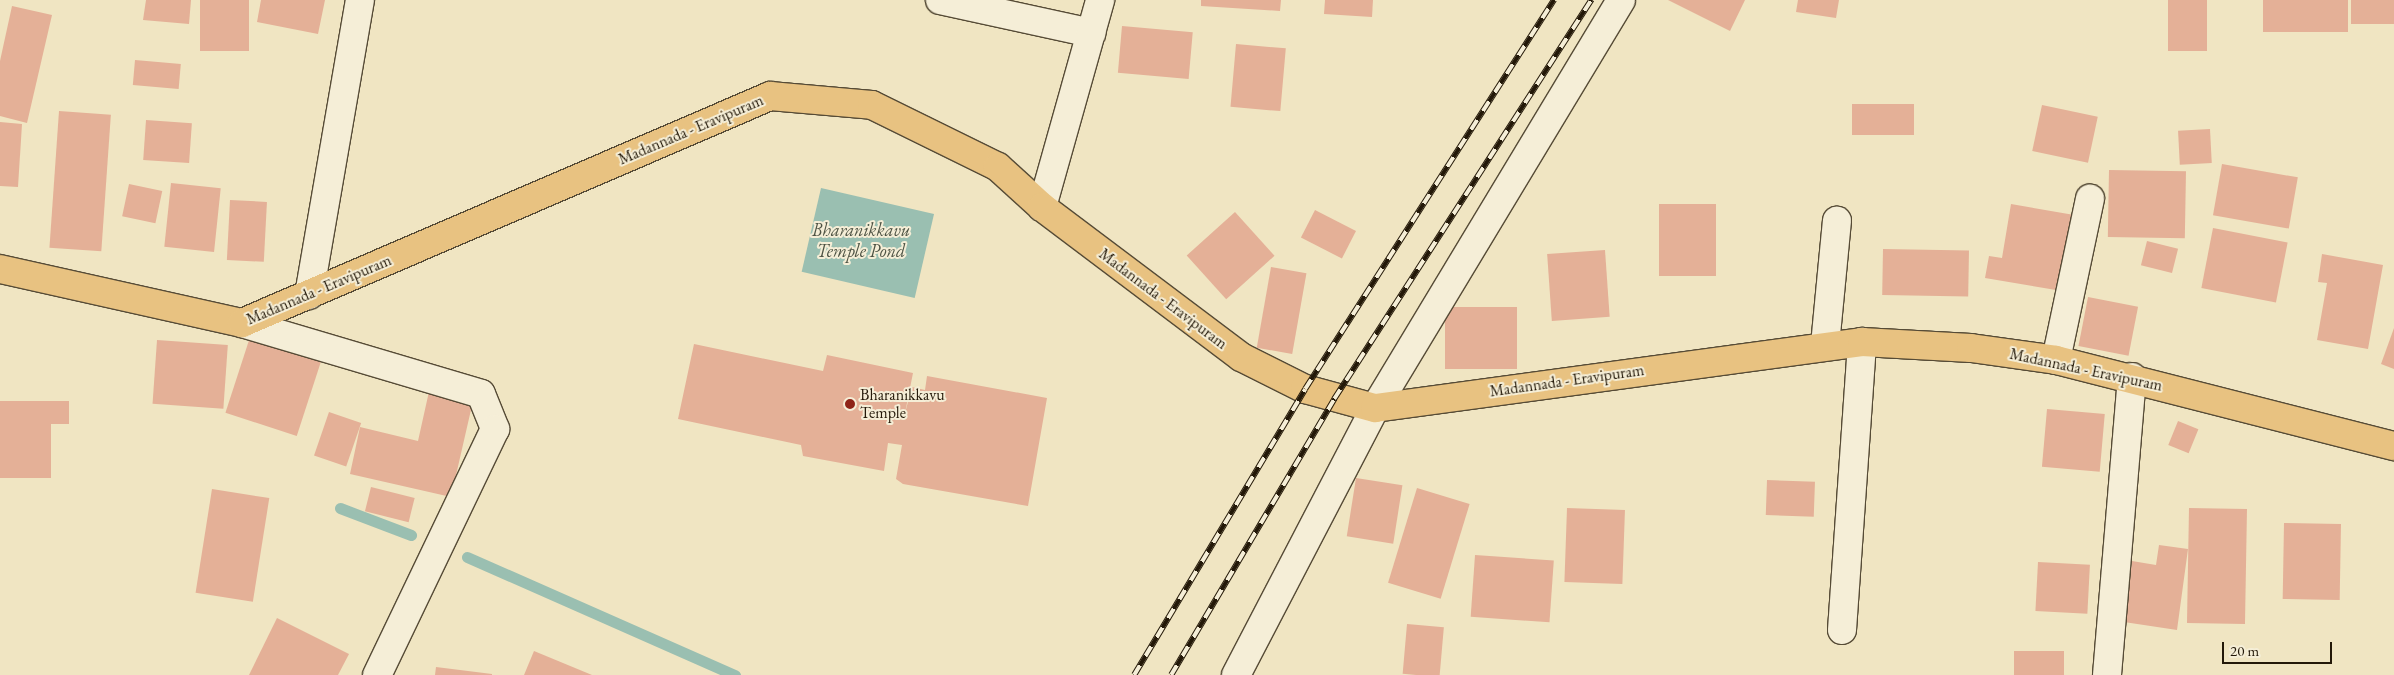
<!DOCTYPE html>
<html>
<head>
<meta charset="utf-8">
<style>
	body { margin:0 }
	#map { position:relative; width:2394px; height:675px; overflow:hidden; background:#f0e5c2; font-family:"EB Garamond",serif }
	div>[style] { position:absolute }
	.water>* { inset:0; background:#9abfb1; transform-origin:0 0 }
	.stream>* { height:11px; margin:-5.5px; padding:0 5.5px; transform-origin:5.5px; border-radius:5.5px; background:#9abfb1 }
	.building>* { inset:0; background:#e4b097; transform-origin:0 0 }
	.roads { filter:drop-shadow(1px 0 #564b36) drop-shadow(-1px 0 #564b36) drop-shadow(0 1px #564b36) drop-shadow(0 -1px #564b36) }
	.minor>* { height:28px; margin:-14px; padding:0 14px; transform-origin:14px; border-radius:14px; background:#f5eed7 }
	.major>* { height:28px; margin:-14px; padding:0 14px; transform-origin:14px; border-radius:14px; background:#e8c281 }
	.rail>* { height:5.5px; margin-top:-2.75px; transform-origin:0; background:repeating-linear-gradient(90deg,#f5eed7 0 11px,#231808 0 22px); box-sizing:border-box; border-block:1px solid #231808 }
	.dots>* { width:14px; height:14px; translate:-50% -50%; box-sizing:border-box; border:2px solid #f5eed7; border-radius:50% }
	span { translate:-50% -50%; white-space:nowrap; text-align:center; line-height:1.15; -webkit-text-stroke:4px #f5eed7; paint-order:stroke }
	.street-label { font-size:16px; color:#231808 }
	.poi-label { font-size:16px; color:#231808 }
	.left { translate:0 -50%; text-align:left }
	.water-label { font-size:18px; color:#4d5243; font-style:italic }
	.scale { position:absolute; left:2222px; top:642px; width:110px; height:22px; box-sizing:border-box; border:2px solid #231808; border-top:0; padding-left:6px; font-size:15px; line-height:18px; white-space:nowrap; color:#231808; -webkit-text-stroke:4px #f5eed7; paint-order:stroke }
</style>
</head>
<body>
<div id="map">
	<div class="water">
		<i style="left:821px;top:188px;width:116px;height:86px;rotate:13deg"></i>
	</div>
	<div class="stream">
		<i style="left:340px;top:508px;width:76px;rotate:20.8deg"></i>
		<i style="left:467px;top:557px;width:293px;rotate:23.8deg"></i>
	</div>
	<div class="building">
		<i style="clip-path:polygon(146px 0,191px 0,189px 24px,143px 20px)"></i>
		<i style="left:200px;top:0;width:49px;height:51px"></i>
		<i style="clip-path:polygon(261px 0,325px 0,318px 34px,257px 22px)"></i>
		<i style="clip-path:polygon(1201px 0,1281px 0,1280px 11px,1201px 6px)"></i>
		<i style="clip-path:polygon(1325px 0,1373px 0,1372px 17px,1324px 14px)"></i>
		<i style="clip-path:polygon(1668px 0,1745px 0,1730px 31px)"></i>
		<i style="clip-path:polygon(1798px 0,1839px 0,1836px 18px,1796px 12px)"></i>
		<i style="left:2168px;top:0;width:39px;height:51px"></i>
		<i style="left:2263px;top:0;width:85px;height:32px"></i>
		<i style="left:2351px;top:0;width:43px;height:24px"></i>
		<i style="clip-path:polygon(12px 6px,52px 15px,27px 123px,0 116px,0 61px)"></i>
		<i style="left:1122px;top:26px;width:71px;height:47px;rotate:5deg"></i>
		<i style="left:1236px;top:44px;width:50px;height:63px;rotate:5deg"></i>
		<i style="left:135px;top:60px;width:46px;height:25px;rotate:5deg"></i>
		<i style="left:1914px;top:104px;width:31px;height:62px;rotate:90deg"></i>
		<i style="left:2042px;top:105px;width:57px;height:47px;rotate:12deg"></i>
		<i style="left:59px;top:111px;width:52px;height:137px;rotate:4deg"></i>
		<i style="left:146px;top:120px;width:46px;height:40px;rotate:4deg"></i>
		<i style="clip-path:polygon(0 122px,22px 124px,18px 187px,0 186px)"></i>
		<i style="left:2210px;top:129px;width:34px;height:32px;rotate:87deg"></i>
		<i style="left:2222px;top:164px;width:77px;height:52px;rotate:10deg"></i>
		<i style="left:2109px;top:170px;width:77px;height:67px;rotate:1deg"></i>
		<i style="left:171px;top:183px;width:50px;height:64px;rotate:6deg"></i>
		<i style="left:129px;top:184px;width:34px;height:33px;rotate:12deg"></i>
		<i style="left:230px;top:200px;width:37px;height:60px;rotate:3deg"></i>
		<i style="left:1659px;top:204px;width:57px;height:72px"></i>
		<i style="clip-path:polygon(2011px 204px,2080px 216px,2068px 292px,1985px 278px,1989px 256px,2002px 258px)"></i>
		<i style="left:1315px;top:210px;width:46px;height:31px;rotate:27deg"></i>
		<i style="left:1235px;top:212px;width:59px;height:65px;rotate:48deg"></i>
		<i style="left:2213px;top:228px;width:76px;height:61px;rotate:11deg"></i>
		<i style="left:2147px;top:241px;width:32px;height:25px;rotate:14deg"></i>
		<i style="left:1883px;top:249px;width:86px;height:46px;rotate:1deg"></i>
		<i style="left:1605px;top:250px;width:67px;height:58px;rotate:86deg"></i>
		<i style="clip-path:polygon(2322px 254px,2383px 265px,2368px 349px,2317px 340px,2327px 283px,2318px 282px)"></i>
		<i style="left:1271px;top:267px;width:36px;height:82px;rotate:10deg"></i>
		<i style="left:2088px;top:297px;width:51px;height:50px;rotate:11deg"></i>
		<i style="left:1445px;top:307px;width:72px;height:62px"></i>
		<i style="clip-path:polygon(2394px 328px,2394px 369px,2381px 364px)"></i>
		<i style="left:252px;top:331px;width:75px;height:86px;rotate:18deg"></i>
		<i style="left:157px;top:340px;width:71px;height:64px;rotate:4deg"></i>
		<i style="clip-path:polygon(694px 344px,823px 371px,827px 355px,913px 373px,905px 413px,912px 387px,925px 390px,927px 376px,1047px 398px,1028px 506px,903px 484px,896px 479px,902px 445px,888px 443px,884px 471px,803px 456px,801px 445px,678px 419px)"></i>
		<i style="clip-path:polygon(432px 378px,476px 388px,451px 497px,350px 474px,360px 427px,418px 441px)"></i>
		<i style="clip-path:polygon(0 401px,69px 401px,69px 424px,51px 424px,51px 478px,0 478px)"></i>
		<i style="left:2047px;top:409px;width:58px;height:58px;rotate:5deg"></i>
		<i style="left:329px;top:412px;width:34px;height:46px;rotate:19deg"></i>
		<i style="left:2178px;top:421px;width:22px;height:26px;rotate:22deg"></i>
		<i style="left:1356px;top:478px;width:47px;height:59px;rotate:9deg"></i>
		<i style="left:1767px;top:480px;width:48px;height:35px;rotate:2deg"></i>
		<i style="left:371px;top:487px;width:45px;height:25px;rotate:14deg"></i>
		<i style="left:1417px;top:488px;width:55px;height:99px;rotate:17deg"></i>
		<i style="left:212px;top:489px;width:58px;height:105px;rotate:9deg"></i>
		<i style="left:1567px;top:508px;width:58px;height:74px;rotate:2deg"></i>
		<i style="left:2189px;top:508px;width:58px;height:115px;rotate:1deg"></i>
		<i style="left:2284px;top:523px;width:57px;height:76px;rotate:1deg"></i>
		<i style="clip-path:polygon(2159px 545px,2188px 549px,2177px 630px,2124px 622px,2132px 561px,2156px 565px)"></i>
		<i style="left:1475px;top:555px;width:79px;height:62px;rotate:4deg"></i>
		<i style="left:2038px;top:562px;width:52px;height:49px;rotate:3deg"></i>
		<i style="clip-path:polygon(277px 618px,349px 654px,338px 675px,249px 675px)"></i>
		<i style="left:1407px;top:624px;width:37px;height:50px;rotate:5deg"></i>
		<i style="clip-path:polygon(534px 651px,592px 675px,524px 675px)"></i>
		<i style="left:2014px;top:651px;width:50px;height:24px"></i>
		<i style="clip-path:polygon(436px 667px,492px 674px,492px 675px,435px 675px)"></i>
	</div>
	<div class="roads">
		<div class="minor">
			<i style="left:940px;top:0;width:155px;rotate:12.3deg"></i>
			<i style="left:1042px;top:207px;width:215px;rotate:-74.3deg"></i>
			<i style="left:309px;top:295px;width:299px;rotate:-80.2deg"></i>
			<i style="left:242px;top:323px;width:249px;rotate:16.5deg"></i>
			<i style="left:481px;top:394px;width:38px;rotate:68deg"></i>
			<i style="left:495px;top:429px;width:273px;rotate:115.6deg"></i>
			<i style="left:1825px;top:345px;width:125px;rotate:-84.5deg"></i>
			<i style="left:2056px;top:360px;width:165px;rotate:-78.1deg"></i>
			<i style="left:1842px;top:630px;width:289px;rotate:-86deg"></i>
			<i style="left:1236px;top:675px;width:301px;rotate:-62.5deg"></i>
			<i style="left:1375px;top:408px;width:476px;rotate:-58.9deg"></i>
			<i style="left:2107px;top:675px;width:299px;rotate:-85.2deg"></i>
		</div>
		<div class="major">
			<i style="left:0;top:269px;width:248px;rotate:12.6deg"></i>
			<i style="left:242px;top:323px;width:575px;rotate:-23.26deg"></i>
			<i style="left:770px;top:96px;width:102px;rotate:5deg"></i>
			<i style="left:872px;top:105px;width:140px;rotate:26.2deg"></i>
			<i style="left:998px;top:167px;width:59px;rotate:42.3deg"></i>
			<i style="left:1042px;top:207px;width:249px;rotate:37deg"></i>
			<i style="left:1241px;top:357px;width:72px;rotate:26.6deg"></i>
			<i style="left:1305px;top:389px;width:73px;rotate:15.2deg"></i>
			<i style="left:1375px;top:408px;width:491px;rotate:-7.7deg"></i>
			<i style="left:1862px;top:342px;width:109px;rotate:3.2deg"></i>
			<i style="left:1971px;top:348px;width:86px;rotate:8deg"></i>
			<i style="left:2056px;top:360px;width:349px;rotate:14.3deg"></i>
		</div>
	</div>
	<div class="rail">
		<i style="left:1134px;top:675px;width:333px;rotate:-59.1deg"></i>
		<i style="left:1305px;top:389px;width:462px;rotate:-57.4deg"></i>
		<i style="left:1171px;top:675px;width:321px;rotate:-59.4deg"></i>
		<i style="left:1334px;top:399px;width:475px;rotate:-57.2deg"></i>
	</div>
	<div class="dots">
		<i style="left:850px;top:404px;background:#8f2418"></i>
	</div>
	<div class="street-label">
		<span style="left:691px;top:130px;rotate:-23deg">Madannada - Eravipuram</span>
		<span style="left:319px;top:290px;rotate:-23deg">Madannada - Eravipuram</span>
		<span style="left:1163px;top:299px;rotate:37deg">Madannada - Eravipuram</span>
		<span style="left:2086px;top:370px;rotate:12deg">Madannada - Eravipuram</span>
		<span style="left:1567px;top:381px;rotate:-8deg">Madannada - Eravipuram</span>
	</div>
	<div class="poi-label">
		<span class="left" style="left:860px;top:404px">Bharanikkavu<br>Temple</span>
	</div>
	<div class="water-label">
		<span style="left:861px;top:241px">Bharanikkavu<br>Temple Pond</span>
	</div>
	<div class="scale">20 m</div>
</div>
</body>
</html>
